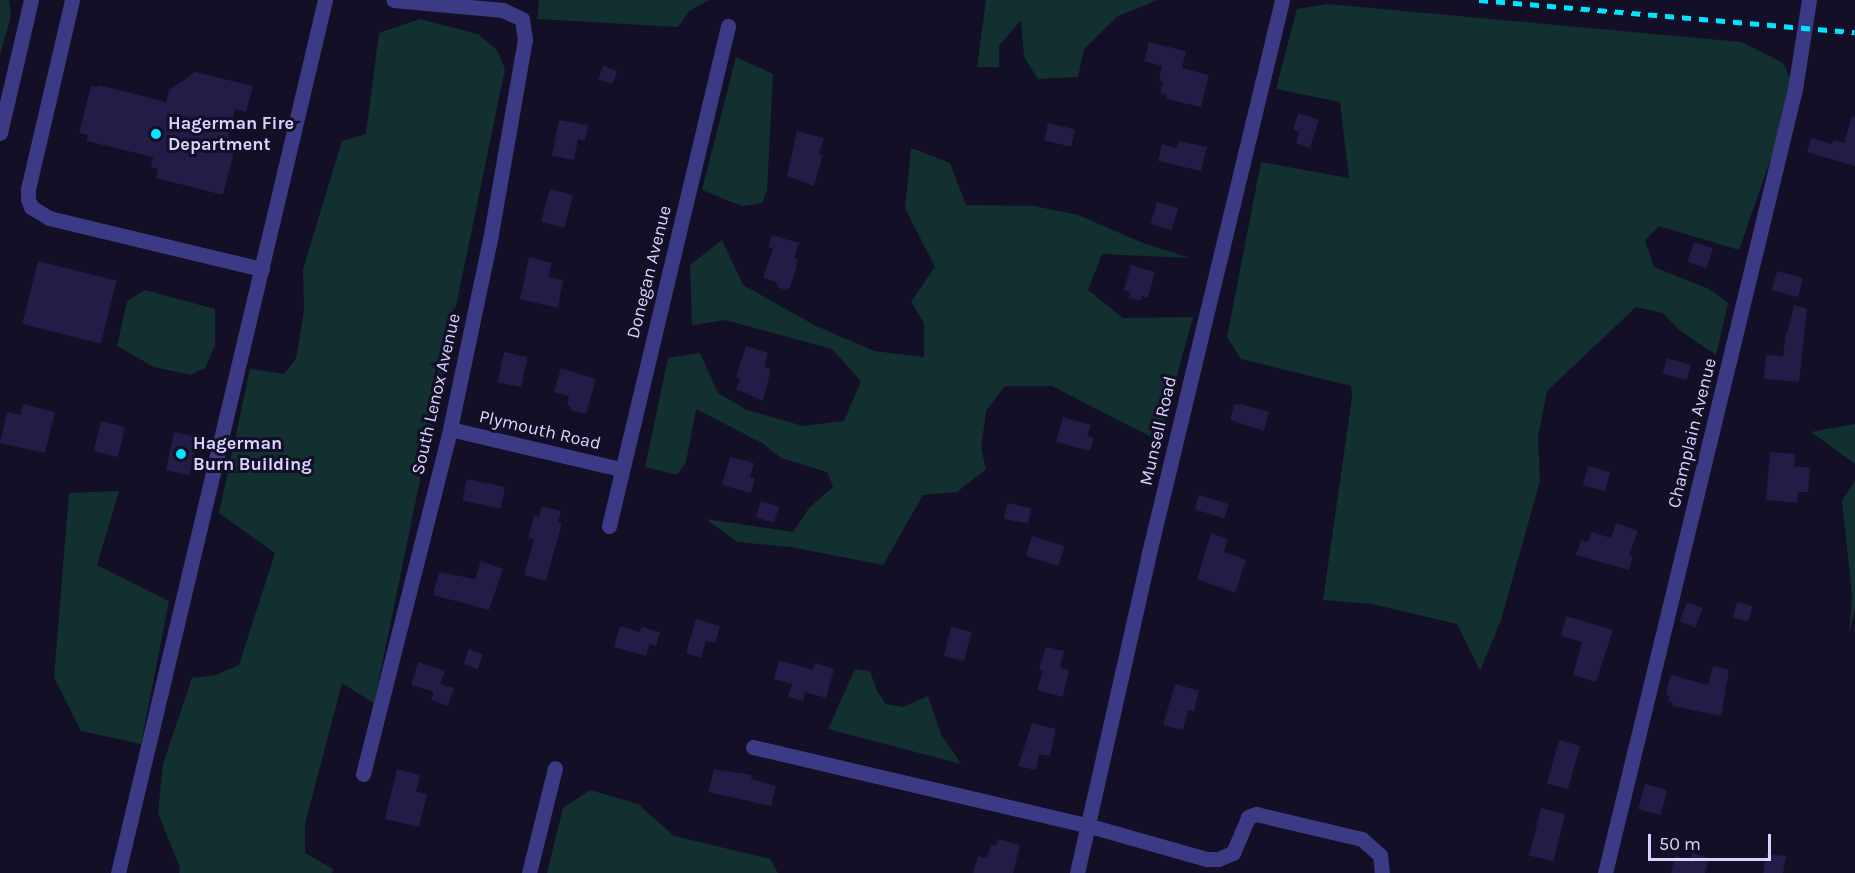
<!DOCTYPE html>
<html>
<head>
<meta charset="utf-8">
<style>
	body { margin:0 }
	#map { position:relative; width:1855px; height:873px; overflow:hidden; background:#130f26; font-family:Karla,sans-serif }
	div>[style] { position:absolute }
	.green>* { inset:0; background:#12302f }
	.building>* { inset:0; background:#241b47; transform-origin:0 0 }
	.minor>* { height:15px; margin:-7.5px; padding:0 7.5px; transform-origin:7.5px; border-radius:7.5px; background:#3d3a85 }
	.rail>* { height:4.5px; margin-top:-2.25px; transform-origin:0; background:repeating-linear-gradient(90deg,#00e5ff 0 9px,transparent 0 17px) }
	.dots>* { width:16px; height:16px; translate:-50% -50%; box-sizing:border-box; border:3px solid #130f26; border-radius:50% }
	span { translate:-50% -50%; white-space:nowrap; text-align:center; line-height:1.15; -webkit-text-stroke:6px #130f26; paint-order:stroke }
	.poi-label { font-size:18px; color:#d9d4ff; font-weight:700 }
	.left { translate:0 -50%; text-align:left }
	.street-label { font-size:18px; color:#d9d4ff }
	.scale { position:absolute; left:1648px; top:834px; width:123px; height:27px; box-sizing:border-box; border:3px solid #d9d4ff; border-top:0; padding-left:8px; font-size:18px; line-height:21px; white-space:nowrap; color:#d9d4ff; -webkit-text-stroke:4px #130f26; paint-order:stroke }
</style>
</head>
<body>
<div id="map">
	<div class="green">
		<i style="clip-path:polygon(0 0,9px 0,11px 16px,0 55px)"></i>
		<i style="clip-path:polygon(539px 0,709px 0,689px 11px,678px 27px,537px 19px)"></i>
		<i style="clip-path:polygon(986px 0,1157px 0,1118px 16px,1084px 49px,1078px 77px,1038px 79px,1024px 57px,1021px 20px,999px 46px,999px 67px,977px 67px)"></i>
		<i style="clip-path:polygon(1328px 4px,1741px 42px,1783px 63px,1795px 89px,1739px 250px,1659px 226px,1645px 240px,1654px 267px,1709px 289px,1728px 303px,1716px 355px,1679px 330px,1663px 313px,1636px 307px,1547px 391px,1538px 437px,1540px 481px,1501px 620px,1480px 671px,1457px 624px,1372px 604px,1323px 600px,1352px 398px,1351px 386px,1241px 359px,1227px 337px,1261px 162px,1349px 178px,1340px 102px,1276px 89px,1297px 9px)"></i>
		<i style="clip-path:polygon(420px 19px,478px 34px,497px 50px,505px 69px,374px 703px,342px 683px,305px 824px,305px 853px,333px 869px,332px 873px,179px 873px,180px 868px,158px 813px,163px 764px,192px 678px,216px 675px,239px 665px,275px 553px,219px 513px,250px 369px,284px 374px,296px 359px,304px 310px,303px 269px,342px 141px,366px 134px,379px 33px)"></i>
		<i style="clip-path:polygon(736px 57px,773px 74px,767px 190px,762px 203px,742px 206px,702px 190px)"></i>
		<i style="clip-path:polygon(911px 148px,950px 163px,966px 205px,1034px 206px,1078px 215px,1143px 243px,1190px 258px,1102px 254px,1088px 290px,1123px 318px,1193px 317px,1159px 441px,1052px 386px,1005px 386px,986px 411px,981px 448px,986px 469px,957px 492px,923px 495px,883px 565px,791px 547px,737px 542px,706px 519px,793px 532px,809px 508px,833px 487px,827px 472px,781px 458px,762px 443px,696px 409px,686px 462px,677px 475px,645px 467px,668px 358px,700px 353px,718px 393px,747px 410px,803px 426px,844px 421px,861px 381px,832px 349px,725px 320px,692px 325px,690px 265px,722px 240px,743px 285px,816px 326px,874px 351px,924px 357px,924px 323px,911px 302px,935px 267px,905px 208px)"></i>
		<i style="clip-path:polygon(145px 290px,215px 309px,215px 345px,205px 368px,191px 375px,154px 367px,117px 346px,127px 301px)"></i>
		<i style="clip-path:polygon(1855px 424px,1855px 464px,1811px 432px)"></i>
		<i style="clip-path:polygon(1855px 480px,1855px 610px,1849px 634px,1852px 595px,1842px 501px)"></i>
		<i style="clip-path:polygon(119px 491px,97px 565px,169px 601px,141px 744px,81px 731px,54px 677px,69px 493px)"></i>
		<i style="clip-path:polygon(855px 669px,870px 671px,877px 691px,886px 704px,903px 707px,928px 696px,941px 734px,961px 764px,828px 729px)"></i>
		<i style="clip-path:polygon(590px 790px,638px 804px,674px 836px,770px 859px,778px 873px,547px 873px,563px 808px)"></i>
	</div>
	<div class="building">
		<i style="clip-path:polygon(1149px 42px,1186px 51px,1182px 68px,1209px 75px,1201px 107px,1166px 99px,1167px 95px,1160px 93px,1163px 82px,1159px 81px,1162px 66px,1144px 61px)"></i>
		<i style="left:603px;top:66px;width:15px;height:14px;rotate:20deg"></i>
		<i style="clip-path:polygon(195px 72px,253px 86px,246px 112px,235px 109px,227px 142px,236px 144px,223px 195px,156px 178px,158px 169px,151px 167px,153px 157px,86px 141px,88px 135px,79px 133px,91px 86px,98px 87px,99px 85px,166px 102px,169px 90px)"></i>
		<i style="clip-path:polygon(1298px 113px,1319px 120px,1310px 148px,1296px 143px,1299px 132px,1293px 130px)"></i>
		<i style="clip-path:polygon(1852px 116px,1855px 117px,1855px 166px,1807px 152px,1811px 138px,1832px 144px,1833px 140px,1844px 143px)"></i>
		<i style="clip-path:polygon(559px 120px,588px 125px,585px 141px,578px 139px,574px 160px,552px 156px)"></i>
		<i style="left:1048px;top:123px;width:28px;height:18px;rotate:13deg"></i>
		<i style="clip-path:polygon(797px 131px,824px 138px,819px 154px,823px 155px,814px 186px,787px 176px)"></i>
		<i style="clip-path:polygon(1179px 141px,1207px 147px,1201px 171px,1158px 161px,1162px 144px,1177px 148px)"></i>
		<i style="left:550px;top:189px;width:24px;height:34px;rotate:15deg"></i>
		<i style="left:1157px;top:202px;width:22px;height:23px;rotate:16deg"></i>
		<i style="clip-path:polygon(772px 235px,799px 243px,794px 258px,797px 259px,796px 269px,790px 287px,786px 290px,779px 288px,776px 282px,763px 278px,773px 248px,768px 247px)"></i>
		<i style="left:1694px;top:242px;width:20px;height:21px;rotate:18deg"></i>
		<i style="clip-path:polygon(529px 257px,552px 263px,548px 277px,563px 280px,558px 308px,520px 299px)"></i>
		<i style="left:38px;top:261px;width:81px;height:65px;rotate:14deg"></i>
		<i style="clip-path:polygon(1131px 265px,1155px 272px,1148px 298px,1142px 296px,1141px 301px,1129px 298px,1130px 292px,1124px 290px)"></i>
		<i style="left:1777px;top:271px;width:27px;height:20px;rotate:15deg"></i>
		<i style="clip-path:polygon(1794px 305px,1807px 309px,1799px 382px,1764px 379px,1766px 355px,1783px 356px,1786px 331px,1788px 331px)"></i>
		<i style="clip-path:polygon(746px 346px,768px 353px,764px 367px,771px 369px,763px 401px,736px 389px,740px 379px,736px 377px)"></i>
		<i style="left:504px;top:352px;width:24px;height:31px;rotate:12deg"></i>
		<i style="left:1667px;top:358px;width:25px;height:16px;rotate:16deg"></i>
		<i style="clip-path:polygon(561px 368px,596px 379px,586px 414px,570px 410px,571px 406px,567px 405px,569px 396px,554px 392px)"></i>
		<i style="clip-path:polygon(23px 404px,55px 412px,45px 453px,0 443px,7px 412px,20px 415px)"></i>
		<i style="clip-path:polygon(1241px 404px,1269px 412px,1264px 431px,1230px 420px,1234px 405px)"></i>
		<i style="clip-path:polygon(1063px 417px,1091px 425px,1087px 436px,1094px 438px,1090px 451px,1056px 442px)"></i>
		<i style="left:101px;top:421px;width:25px;height:31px;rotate:14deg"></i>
		<i style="left:174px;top:432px;width:24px;height:39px;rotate:12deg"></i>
		<i style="clip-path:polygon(1770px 452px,1795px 454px,1794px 466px,1810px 468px,1808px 492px,1798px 492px,1797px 503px,1766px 500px)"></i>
		<i style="clip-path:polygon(730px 457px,754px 463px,750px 477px,755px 478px,751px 493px,722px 485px)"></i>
		<i style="left:1588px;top:466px;width:23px;height:20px;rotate:15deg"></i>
		<i style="left:467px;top:479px;width:39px;height:22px;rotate:12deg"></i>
		<i style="left:1199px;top:495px;width:31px;height:15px;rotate:17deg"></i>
		<i style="left:761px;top:501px;width:19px;height:17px;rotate:18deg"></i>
		<i style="left:1007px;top:503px;width:25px;height:16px;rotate:12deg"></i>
		<i style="clip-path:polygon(542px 506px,561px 511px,558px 522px,562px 523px,546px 581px,524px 575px,534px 539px,528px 537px,534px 516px,539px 517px)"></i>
		<i style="clip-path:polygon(1616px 523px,1638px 531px,1629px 555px,1633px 556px,1629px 570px,1576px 555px,1581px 540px,1588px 542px,1591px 532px,1611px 538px)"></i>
		<i style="clip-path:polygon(1211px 533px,1228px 539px,1224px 552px,1246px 560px,1235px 593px,1197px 579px)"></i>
		<i style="left:1032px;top:536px;width:34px;height:21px;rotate:17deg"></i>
		<i style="clip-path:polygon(481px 561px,503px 569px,489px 610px,433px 595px,439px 572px,475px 579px)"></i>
		<i style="left:1687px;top:602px;width:17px;height:21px;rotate:21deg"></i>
		<i style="left:1737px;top:602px;width:16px;height:16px;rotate:15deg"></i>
		<i style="clip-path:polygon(1566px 616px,1613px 630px,1596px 682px,1573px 675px,1582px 642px,1561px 636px)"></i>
		<i style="clip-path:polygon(696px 619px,720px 626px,715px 643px,706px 641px,701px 658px,686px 653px)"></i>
		<i style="clip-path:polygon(620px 626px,640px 632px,642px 627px,660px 632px,656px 646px,650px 644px,646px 656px,614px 647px)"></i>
		<i style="left:951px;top:627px;width:21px;height:30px;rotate:14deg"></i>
		<i style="clip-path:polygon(1046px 647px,1064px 651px,1060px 668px,1069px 670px,1063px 697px,1037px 690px,1043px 670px,1039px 669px)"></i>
		<i style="left:469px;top:649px;width:15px;height:16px;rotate:20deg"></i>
		<i style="clip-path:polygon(779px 660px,813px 670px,815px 663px,834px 669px,826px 698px,805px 692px,803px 701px,788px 697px,792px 684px,774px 679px)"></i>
		<i style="clip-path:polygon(418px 662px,445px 671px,440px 684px,454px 688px,448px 706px,431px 700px,434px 692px,411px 685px)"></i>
		<i style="clip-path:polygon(1713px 666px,1729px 670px,1721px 716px,1672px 706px,1673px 703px,1668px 702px,1670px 696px,1665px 695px,1671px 675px,1708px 685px)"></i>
		<i style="clip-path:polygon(1175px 684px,1199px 691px,1194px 711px,1188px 710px,1183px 730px,1163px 725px)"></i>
		<i style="clip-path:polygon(1032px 723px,1056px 729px,1050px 756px,1039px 754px,1036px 770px,1018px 766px)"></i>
		<i style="left:1559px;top:740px;width:22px;height:45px;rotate:16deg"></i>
		<i style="clip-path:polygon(397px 769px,420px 775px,416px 792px,427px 794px,419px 827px,385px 819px)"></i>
		<i style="clip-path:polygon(714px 769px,752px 775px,751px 779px,776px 786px,771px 806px,708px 792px)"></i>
		<i style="left:1645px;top:784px;width:23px;height:26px;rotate:15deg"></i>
		<i style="left:1541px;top:808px;width:25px;height:49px;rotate:14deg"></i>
		<i style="clip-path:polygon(998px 839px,1020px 845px,1013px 873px,973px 873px,978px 856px,987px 858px,991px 844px,996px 846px)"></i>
		<i style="clip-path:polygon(1692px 853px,1709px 858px,1705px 873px,1671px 873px,1675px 856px,1690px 859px)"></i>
		<i style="clip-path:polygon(1766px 854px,1786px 856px,1783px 873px,1763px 873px)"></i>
	</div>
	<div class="minor">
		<i style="left:72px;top:0;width:194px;rotate:103.1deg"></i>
		<i style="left:28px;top:189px;width:10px;rotate:90deg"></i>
		<i style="left:28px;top:199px;width:9px;rotate:69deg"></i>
		<i style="left:31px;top:207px;width:21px;rotate:31deg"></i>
		<i style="left:49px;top:218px;width:219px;rotate:13.5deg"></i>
		<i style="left:0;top:133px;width:137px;rotate:-76.9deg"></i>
		<i style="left:450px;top:429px;width:176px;rotate:13.2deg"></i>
		<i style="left:609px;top:526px;width:514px;rotate:-76.61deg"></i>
		<i style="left:753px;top:747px;width:346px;rotate:13.2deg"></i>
		<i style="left:1090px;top:826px;width:122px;rotate:15.8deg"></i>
		<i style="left:1207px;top:859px;width:11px"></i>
		<i style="left:1218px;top:859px;width:16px;rotate:-22deg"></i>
		<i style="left:1233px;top:853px;width:39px;rotate:-67deg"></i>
		<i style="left:1248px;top:817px;width:9px;rotate:-21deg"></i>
		<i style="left:1256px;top:814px;width:109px;rotate:13.3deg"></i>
		<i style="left:1362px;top:839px;width:24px;rotate:42deg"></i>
		<i style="left:1380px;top:855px;width:18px;rotate:84deg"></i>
		<i style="left:363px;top:774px;width:356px;rotate:-75.8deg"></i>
		<i style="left:450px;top:429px;width:199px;rotate:-78.1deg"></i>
		<i style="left:491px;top:234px;width:197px;rotate:-80.1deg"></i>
		<i style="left:525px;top:40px;width:21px;rotate:-98deg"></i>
		<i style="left:522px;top:19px;width:21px;rotate:-155deg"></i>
		<i style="left:503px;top:10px;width:110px;rotate:-174.8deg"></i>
		<i style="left:118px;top:873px;width:897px;rotate:-76.66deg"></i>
		<i style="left:529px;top:873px;width:108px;rotate:-76.1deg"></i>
		<i style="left:1077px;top:873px;width:324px;rotate:-77.3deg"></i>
		<i style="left:1148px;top:557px;width:573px;rotate:-76.47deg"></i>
		<i style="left:1605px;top:873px;width:807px;rotate:-76.38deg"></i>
		<i style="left:1795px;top:89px;width:90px;rotate:-81.1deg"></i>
	</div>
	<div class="rail">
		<i style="left:1479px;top:0;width:377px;rotate:4.9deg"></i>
	</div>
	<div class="dots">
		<i style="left:156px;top:134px;background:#00e5ff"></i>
		<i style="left:181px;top:454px;background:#00e5ff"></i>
	</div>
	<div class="poi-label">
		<span class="left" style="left:168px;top:134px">Hagerman Fire<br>Department</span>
		<span class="left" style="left:193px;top:454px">Hagerman<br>Burn Building</span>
	</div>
	<div class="street-label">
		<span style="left:649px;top:272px;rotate:-76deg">Donegan Avenue</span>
		<span style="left:436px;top:394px;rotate:-77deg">South Lenox Avenue</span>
		<span style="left:540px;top:430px;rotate:13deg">Plymouth Road</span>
		<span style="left:1158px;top:431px;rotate:-77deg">Munsell Road</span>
		<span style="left:1692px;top:433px;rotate:-76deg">Champlain Avenue</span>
	</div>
	<div class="scale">50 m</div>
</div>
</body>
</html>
